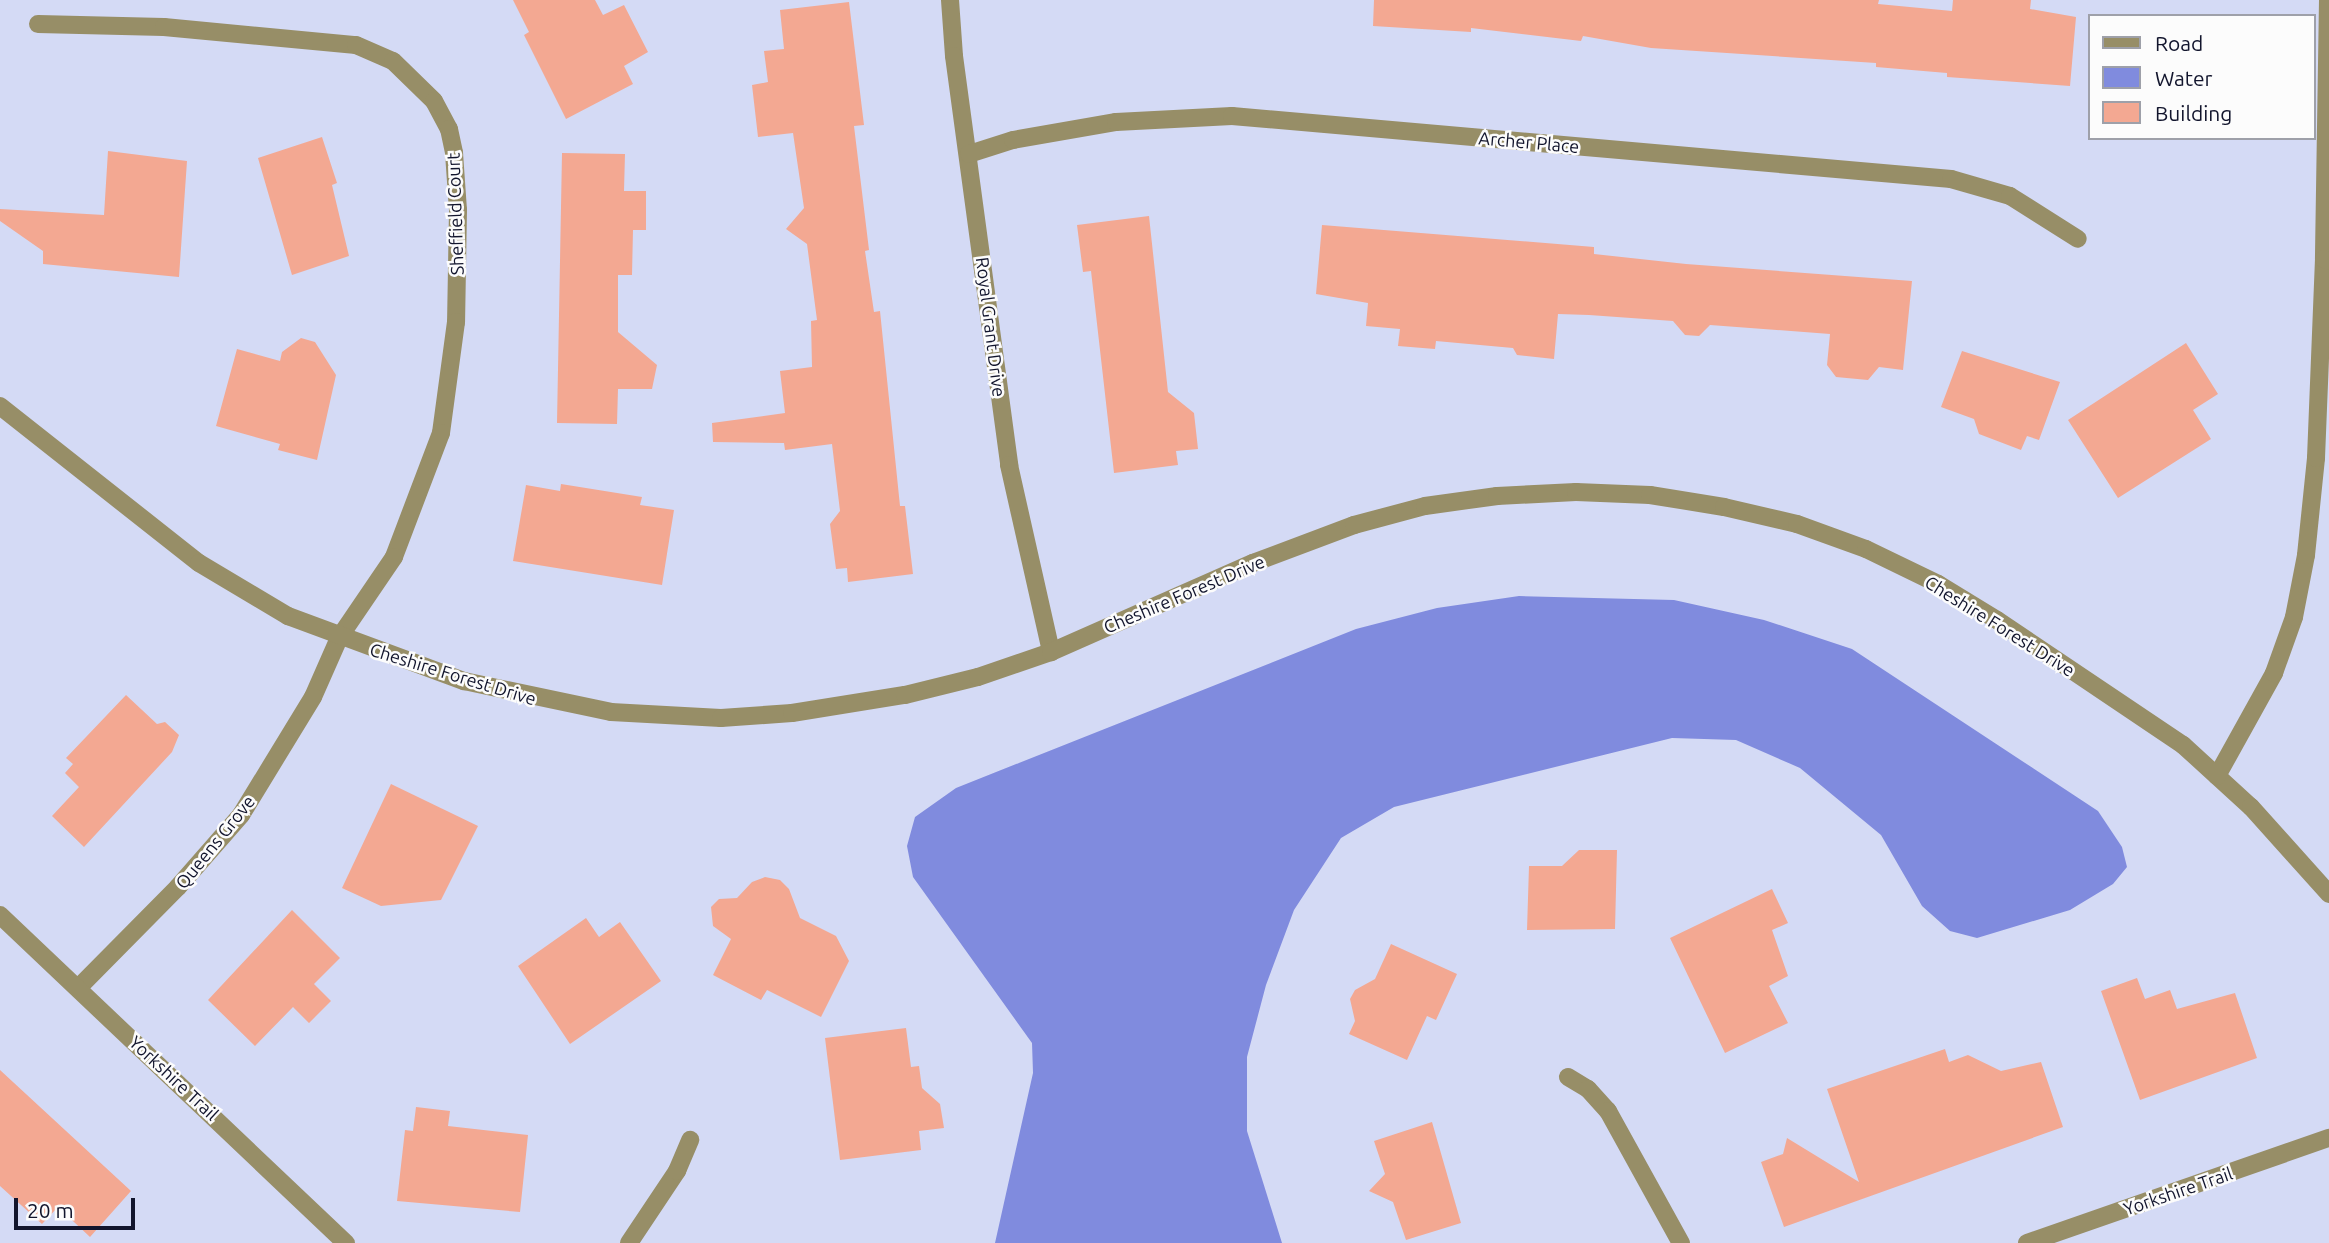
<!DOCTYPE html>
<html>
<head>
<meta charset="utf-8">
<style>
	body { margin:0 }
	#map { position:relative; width:2329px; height:1243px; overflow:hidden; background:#d4daf5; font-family:Ubuntu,sans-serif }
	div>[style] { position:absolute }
	.water>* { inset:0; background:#808bde }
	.building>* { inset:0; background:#f3a892 }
	.minor>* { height:18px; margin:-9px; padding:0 9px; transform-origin:9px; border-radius:9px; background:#978e67 }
	.tertiary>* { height:18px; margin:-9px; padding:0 9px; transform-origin:9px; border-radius:9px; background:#978e67 }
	span { translate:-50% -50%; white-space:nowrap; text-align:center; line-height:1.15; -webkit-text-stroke:5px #fcfcfc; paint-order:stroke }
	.street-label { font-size:18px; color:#12152d }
	.legend { position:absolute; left:2088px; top:14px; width:228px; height:126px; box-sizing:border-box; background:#fcfcfc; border:2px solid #9ea0a9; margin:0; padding:9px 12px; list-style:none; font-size:21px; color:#12152d }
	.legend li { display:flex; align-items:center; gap:14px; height:35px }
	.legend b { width:35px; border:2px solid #9ea0a9 }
	.scale { position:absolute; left:14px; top:1198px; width:121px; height:32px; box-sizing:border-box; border:4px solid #12152d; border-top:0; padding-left:9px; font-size:21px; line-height:24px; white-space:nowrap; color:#12152d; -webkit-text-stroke:5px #fcfcfc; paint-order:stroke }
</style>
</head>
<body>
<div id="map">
	<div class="water">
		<i style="clip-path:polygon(1519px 596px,1674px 600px,1764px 620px,1852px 649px,2098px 811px,2122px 847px,2127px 867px,2113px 884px,2070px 910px,1977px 938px,1950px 931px,1922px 906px,1881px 835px,1800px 768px,1736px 740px,1672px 738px,1394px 807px,1341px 838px,1294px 910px,1266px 985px,1247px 1057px,1247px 1131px,1282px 1243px,995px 1243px,1033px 1073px,1032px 1043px,913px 877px,907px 846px,915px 817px,956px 788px,1356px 629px,1437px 608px)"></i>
	</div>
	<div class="building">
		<i style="clip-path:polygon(513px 0,595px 0,603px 15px,624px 5px,648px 52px,624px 66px,633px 84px,566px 119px,524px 35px,529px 32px)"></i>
		<i style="clip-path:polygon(1374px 0,1879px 0,1878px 4px,1952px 11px,1953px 0,2031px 0,2030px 9px,2076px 17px,2070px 86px,1947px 77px,1947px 73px,1876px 67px,1876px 63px,1651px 48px,1583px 36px,1581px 41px,1471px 28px,1471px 32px,1373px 26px)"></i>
		<i style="clip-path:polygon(849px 2px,864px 125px,854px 126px,869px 250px,865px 251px,874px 312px,880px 311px,900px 506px,905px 506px,913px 574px,848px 582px,847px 568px,836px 569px,830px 524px,840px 511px,832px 444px,785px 450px,784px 443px,713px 442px,712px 423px,785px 413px,780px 371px,812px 367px,811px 321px,817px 320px,807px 244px,786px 229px,804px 208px,793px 133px,758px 137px,752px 85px,768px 82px,764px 51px,784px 49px,780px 10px)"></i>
		<i style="clip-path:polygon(322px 137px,337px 183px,332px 185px,349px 256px,292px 275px,258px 158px)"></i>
		<i style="clip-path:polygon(108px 151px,187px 161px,179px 277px,43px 264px,43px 251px,0 221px,0 209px,104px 215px)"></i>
		<i style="clip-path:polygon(562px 153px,625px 154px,624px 191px,646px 191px,646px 230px,633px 230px,632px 275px,618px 275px,618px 332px,657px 365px,652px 389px,618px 389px,617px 424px,557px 423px)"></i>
		<i style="clip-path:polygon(1149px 216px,1168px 392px,1194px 413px,1198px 449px,1176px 451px,1178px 465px,1114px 473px,1091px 271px,1083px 272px,1077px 225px)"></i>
		<i style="clip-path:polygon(1322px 225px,1594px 247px,1594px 254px,1686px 264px,1912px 281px,1903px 370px,1879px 367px,1868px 380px,1836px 377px,1827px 365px,1830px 334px,1710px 325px,1699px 336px,1685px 335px,1673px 321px,1589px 315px,1558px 314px,1554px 359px,1517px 355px,1513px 348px,1436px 341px,1435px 349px,1398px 346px,1400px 329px,1366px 326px,1368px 303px,1316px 294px)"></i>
		<i style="clip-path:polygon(301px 338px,315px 342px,336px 375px,317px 460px,278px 450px,280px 444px,216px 426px,237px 349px,280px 361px,282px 352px)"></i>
		<i style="clip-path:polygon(2186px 343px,2218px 394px,2193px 410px,2211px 439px,2118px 498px,2068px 420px)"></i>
		<i style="clip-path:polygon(1962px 351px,2060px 382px,2039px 440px,2027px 436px,2021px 450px,1979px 434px,1974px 419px,1941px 407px)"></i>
		<i style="clip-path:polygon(561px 484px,642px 497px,640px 505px,674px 510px,662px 585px,513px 561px,526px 485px,560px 491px)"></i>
		<i style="clip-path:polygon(126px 695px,157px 724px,165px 722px,179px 735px,172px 752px,84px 847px,52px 816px,79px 787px,65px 773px,73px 764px,66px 758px)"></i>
		<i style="clip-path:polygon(391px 784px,478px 826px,441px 900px,381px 906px,342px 888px)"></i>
		<i style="clip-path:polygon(1579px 850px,1617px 850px,1615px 929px,1527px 930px,1529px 866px,1562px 866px)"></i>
		<i style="clip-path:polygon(765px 877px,780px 880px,789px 889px,800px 918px,836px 936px,849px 961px,821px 1017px,767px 990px,761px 1000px,713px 975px,731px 939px,713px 926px,711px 907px,719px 899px,737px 898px,752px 882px)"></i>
		<i style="clip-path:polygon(1772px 889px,1788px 923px,1772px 930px,1788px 976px,1769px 986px,1788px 1023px,1725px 1053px,1670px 938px)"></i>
		<i style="clip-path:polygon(292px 910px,340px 958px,314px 984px,331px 1001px,309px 1023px,293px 1007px,255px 1046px,208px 1000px)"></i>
		<i style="clip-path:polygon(586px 918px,599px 937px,620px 922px,661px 981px,570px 1044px,518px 966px)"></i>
		<i style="clip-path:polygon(1391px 944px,1457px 974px,1436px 1020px,1427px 1016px,1407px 1060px,1349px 1034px,1355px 1021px,1350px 999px,1355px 990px,1375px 979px)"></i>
		<i style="clip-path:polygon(2137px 978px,2145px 999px,2170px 990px,2177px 1009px,2235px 993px,2257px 1058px,2140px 1100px,2101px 991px)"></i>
		<i style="clip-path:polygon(906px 1028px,911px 1067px,919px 1066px,922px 1088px,940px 1104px,944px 1128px,919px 1131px,921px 1150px,840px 1160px,825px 1038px)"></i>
		<i style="clip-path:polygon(1945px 1049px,1949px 1062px,1968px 1055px,2001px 1071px,2041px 1062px,2063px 1127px,1784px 1227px,1761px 1162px,1783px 1154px,1787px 1138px,1859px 1182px,1827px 1089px)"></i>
		<i style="clip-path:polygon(0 1070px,131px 1191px,90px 1237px,58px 1207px,42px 1224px,0 1186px)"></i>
		<i style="clip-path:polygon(416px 1107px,450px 1111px,448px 1126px,528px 1135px,520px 1212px,397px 1201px,405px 1130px,413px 1131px)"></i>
		<i style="clip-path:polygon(1432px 1122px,1461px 1223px,1406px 1240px,1393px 1202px,1369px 1191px,1385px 1174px,1374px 1141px)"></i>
	</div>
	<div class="minor">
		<i style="left:950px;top:0;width:56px;rotate:85.9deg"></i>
		<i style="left:954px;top:56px;width:413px;rotate:82.3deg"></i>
		<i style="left:1009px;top:465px;width:192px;rotate:77.3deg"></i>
		<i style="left:38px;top:24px;width:126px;rotate:1.4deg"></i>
		<i style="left:164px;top:27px;width:193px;rotate:5.4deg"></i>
		<i style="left:356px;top:45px;width:40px;rotate:23.4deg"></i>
		<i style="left:393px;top:61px;width:57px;rotate:44.3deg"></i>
		<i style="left:434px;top:101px;width:32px;rotate:62deg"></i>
		<i style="left:449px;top:129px;width:25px;rotate:78deg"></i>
		<i style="left:454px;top:153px;width:57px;rotate:86deg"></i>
		<i style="left:458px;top:210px;width:112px;rotate:91deg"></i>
		<i style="left:456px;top:322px;width:112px;rotate:97.7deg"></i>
		<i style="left:441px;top:433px;width:133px;rotate:110.8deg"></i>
		<i style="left:394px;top:557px;width:98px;rotate:124.2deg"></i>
		<i style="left:339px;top:638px;width:64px;rotate:113.8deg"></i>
		<i style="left:313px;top:697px;width:138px;rotate:121.4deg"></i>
		<i style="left:241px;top:815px;width:96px;rotate:131.2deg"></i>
		<i style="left:178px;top:887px;width:139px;rotate:134.7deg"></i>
		<i style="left:969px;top:154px;width:46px;rotate:-17.7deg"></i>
		<i style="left:1013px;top:140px;width:105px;rotate:-9.9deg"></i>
		<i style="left:1116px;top:122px;width:116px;rotate:-3deg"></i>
		<i style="left:1232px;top:116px;width:722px;rotate:5.01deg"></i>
		<i style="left:1951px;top:179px;width:61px;rotate:16.1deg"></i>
		<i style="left:2010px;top:196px;width:80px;rotate:32.3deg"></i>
		<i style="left:0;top:406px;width:253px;rotate:38.3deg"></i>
		<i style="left:199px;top:563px;width:104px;rotate:30.8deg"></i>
		<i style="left:288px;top:616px;width:188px;rotate:20.3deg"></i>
		<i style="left:464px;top:681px;width:150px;rotate:11.9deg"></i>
		<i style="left:611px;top:712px;width:110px;rotate:3.1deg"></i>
		<i style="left:721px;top:718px;width:71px;rotate:-4deg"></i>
		<i style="left:792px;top:713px;width:114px;rotate:-9.1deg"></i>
		<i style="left:905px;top:695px;width:75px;rotate:-13.9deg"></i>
		<i style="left:978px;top:677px;width:77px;rotate:-18.9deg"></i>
		<i style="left:1051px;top:652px;width:221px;rotate:-23.8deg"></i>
		<i style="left:1253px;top:563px;width:108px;rotate:-20.6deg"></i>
		<i style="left:1354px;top:525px;width:73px;rotate:-15deg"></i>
		<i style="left:1425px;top:506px;width:73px;rotate:-7.9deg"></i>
		<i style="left:1497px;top:496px;width:79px;rotate:-2.9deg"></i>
		<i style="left:1576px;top:492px;width:74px;rotate:2.3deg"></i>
		<i style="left:1650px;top:495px;width:75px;rotate:9.2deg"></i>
		<i style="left:1724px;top:507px;width:75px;rotate:13.1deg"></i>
		<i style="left:1797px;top:524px;width:73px;rotate:19.9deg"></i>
		<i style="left:1866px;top:549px;width:80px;rotate:25.9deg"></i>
		<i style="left:1938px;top:584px;width:69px;rotate:31.4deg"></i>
		<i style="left:1997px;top:620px;width:224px;rotate:33.9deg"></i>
		<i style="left:2183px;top:745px;width:92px;rotate:42.4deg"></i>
		<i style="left:2251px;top:807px;width:117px;rotate:48.1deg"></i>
		<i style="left:2217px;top:776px;width:118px;rotate:-61deg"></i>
		<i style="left:2274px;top:673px;width:59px;rotate:-70.3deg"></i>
		<i style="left:2294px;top:617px;width:63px;rotate:-79deg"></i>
		<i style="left:2306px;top:555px;width:98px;rotate:-84.1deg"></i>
		<i style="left:2316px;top:458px;width:199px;rotate:-87.7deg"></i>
		<i style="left:0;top:915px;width:477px;rotate:43.5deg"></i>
		<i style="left:1568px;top:1077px;width:23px;rotate:31deg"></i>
		<i style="left:1588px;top:1089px;width:30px;rotate:48deg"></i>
		<i style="left:1608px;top:1111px;width:151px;rotate:61.1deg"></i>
		<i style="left:629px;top:1243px;width:87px;rotate:-56.3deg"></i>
		<i style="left:677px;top:1171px;width:34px;rotate:-67deg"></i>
		<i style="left:2027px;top:1243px;width:320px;rotate:-19.2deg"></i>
	</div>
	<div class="tertiary">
		<i style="left:2328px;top:0;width:259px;rotate:90.9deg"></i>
		<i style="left:2324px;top:259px;width:5px;rotate:22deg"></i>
	</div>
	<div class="street-label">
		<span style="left:1529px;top:142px;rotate:5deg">Archer Place</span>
		<span style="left:455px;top:214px;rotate:-92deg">Sheffield Court</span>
		<span style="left:991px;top:327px;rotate:83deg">Royal Grant Drive</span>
		<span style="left:1184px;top:594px;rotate:-23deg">Cheshire Forest Drive</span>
		<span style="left:2000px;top:626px;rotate:32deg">Cheshire Forest Drive</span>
		<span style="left:453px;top:674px;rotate:17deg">Cheshire Forest Drive</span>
		<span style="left:215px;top:842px;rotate:-51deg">Queens Grove</span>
		<span style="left:174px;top:1078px;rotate:43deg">Yorkshire Trail</span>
		<span style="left:2178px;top:1191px;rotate:-19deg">Yorkshire Trail</span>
	</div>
	<ul class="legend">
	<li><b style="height:9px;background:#978e67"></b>Road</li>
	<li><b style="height:19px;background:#808bde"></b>Water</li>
	<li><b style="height:19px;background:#f3a892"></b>Building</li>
	</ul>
	<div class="scale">20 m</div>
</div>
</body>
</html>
